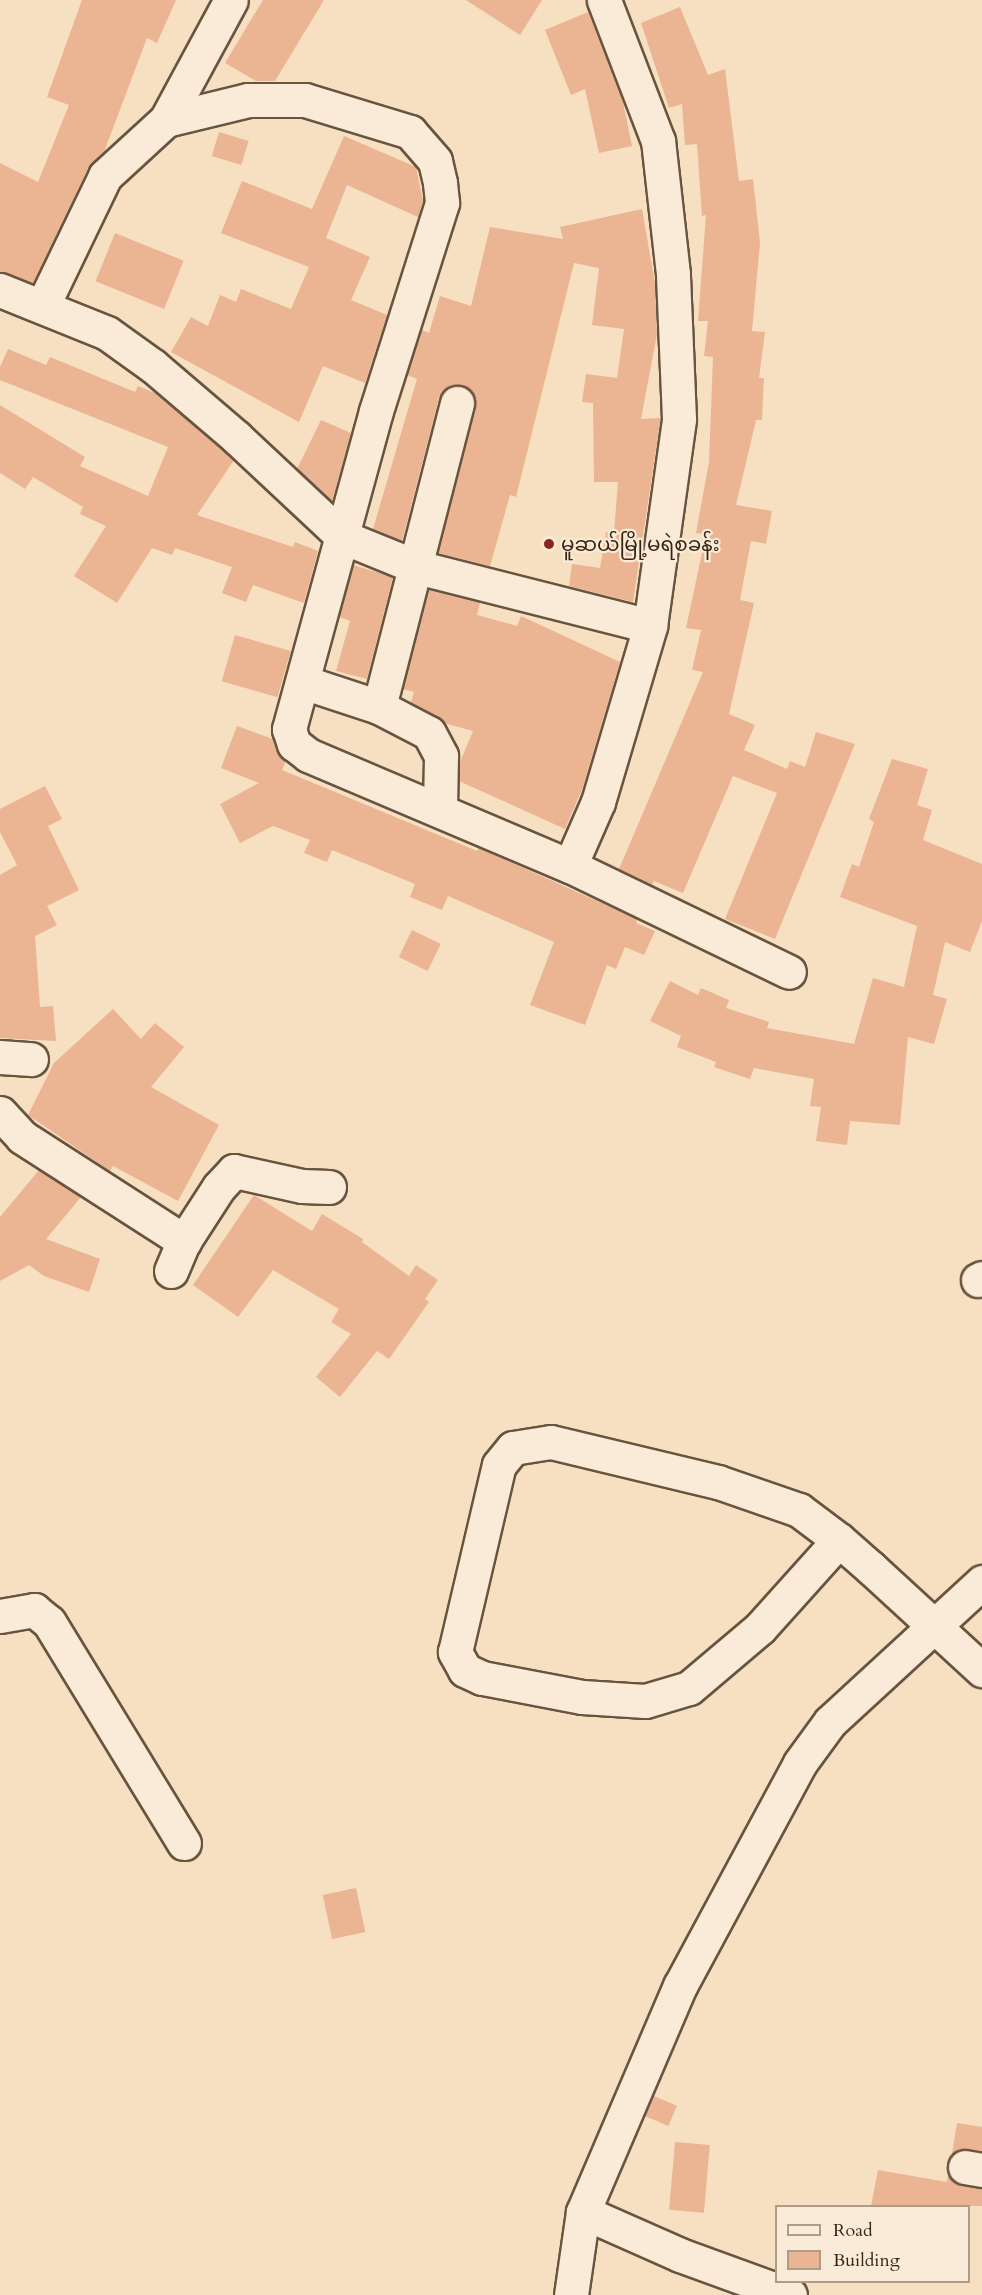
<!DOCTYPE html>
<html>
<head>
<meta charset="utf-8">
<style>
	body { margin:0 }
	#map { position:relative; width:982px; height:2295px; overflow:hidden; background:#f6e0c1; font-family:Cardo,"Noto Sans Myanmar",serif }
	div>[style] { position:absolute }
	.building>* { inset:0; background:#ebb492; transform-origin:0 0 }
	.roads { filter:drop-shadow(2px 0 #68543f) drop-shadow(-2px 0 #68543f) drop-shadow(0 2px #68543f) drop-shadow(0 -2px #68543f) }
	.street>* { height:33px; margin:-16.5px; padding:0 16.5px; transform-origin:16.5px; border-radius:16.5px; background:#f9ebd7 }
	.dots>* { width:16px; height:16px; translate:-50% -50%; box-sizing:border-box; border:3px solid #f9ebd7; border-radius:50% }
	span { translate:-50% -50%; white-space:nowrap; text-align:center; line-height:1.15; -webkit-text-stroke:4.5px #f9ebd7; paint-order:stroke }
	.poi-label { font-size:20px; color:#382514 }
	.left { translate:0 -50%; text-align:left }
	.legend { position:absolute; left:775px; top:2205px; width:195px; height:78px; box-sizing:border-box; background:#f9ebd7; border:2px solid #ac9c89; margin:0; padding:8px 10px; list-style:none; font-size:18px; color:#382514 }
	.legend li { display:flex; align-items:center; gap:12px; height:30px }
	.legend b { width:30px; border:2px solid #ac9c89 }
</style>
</head>
<body>
<div id="map">
	<div class="building">
		<i style="clip-path:polygon(82px 0,176px 0,157px 43px,147px 38px,104px 152px,88px 168px,33px 283px,0 272px,0 163px,38px 182px,69px 105px,47px 97px)"></i>
		<i style="clip-path:polygon(263px 0,324px 0,275px 81px,256px 81px,225px 63px)"></i>
		<i style="clip-path:polygon(466px 0,542px 0,520px 35px)"></i>
		<i style="clip-path:polygon(680px 7px,708px 75px,725px 69px,739px 181px,753px 179px,760px 243px,752px 331px,765px 332px,759px 378px,764px 378px,762px 420px,756px 420px,736px 505px,772px 511px,766px 544px,751px 541px,740px 600px,754px 603px,729px 714px,755px 725px,744px 750px,787px 769px,790px 761px,805px 767px,816px 732px,855px 744px,775px 939px,725px 919px,777px 793px,733px 776px,683px 893px,654px 881px,652px 885px,619px 869px,703px 672px,692px 670px,701px 630px,686px 628px,706px 534px,696px 533px,709px 462px,713px 357px,704px 356px,708px 321px,698px 321px,706px 215px,702px 216px,697px 144px,685px 145px,682px 104px,669px 108px,641px 23px)"></i>
		<i style="clip-path:polygon(588px 12px,623px 102px,632px 146px,599px 153px,585px 89px,571px 95px,545px 30px)"></i>
		<i style="left:219px;top:132px;width:31px;height:25px;rotate:17deg"></i>
		<i style="clip-path:polygon(344px 136px,416px 167px,423px 201px,418px 217px,347px 185px,326px 238px,370px 257px,351px 300px,387px 315px,365px 383px,323px 366px,299px 422px,171px 352px,191px 317px,208px 326px,220px 295px,236px 302px,241px 289px,291px 309px,309px 267px,221px 233px,242px 181px,312px 209px)"></i>
		<i style="clip-path:polygon(642px 209px,655px 283px,657px 334px,641px 419px,660px 418px,660px 423px,633px 602px,569px 586px,572px 564px,600px 568px,606px 532px,614px 533px,618px 482px,594px 482px,593px 403px,582px 402px,586px 374px,617px 378px,624px 329px,592px 325px,599px 268px,574px 263px,516px 497px,510px 495px,490px 566px,438px 553px,475px 408px,475px 397px,462px 385px,451px 385px,439px 398px,402px 541px,373px 529px,417px 379px,407px 375px,422px 330px,429px 333px,440px 296px,471px 306px,490px 227px,563px 239px,560px 227px)"></i>
		<i style="left:115px;top:233px;width:74px;height:52px;rotate:22deg"></i>
		<i style="clip-path:polygon(8px 349px,46px 365px,50px 357px,135px 392px,138px 386px,157px 394px,224px 451px,234px 460px,197px 515px,293px 547px,295px 542px,318px 551px,304px 603px,253px 585px,246px 602px,222px 593px,232px 567px,175px 548px,172px 555px,152px 548px,117px 603px,74px 576px,106px 526px,80px 514px,83px 507px,33px 477px,25px 489px,0 473px,0 405px,85px 457px,80px 466px,148px 496px,168px 447px,0 380px,0 367px)"></i>
		<i style="clip-path:polygon(321px 420px,351px 433px,332px 501px,297px 469px)"></i>
		<i style="clip-path:polygon(353px 565px,393px 577px,367px 679px,336px 671px,350px 621px,339px 617px)"></i>
		<i style="clip-path:polygon(429px 589px,480px 602px,477px 615px,517px 626px,521px 616px,620px 662px,583px 787px,565px 829px,459px 781px,460px 762px,473px 731px,444px 723px,411px 702px,414px 692px,403px 689px)"></i>
		<i style="left:235px;top:635px;width:58px;height:48px;rotate:16deg"></i>
		<i style="clip-path:polygon(237px 726px,273px 739px,286px 761px,282px 770px,477px 851px,479px 848px,637px 919px,636px 923px,655px 931px,644px 955px,625px 947px,616px 969px,607px 965px,585px 1025px,530px 1005px,554px 942px,448px 896px,442px 910px,410px 897px,415px 884px,332px 850px,327px 862px,304px 853px,310px 840px,273px 826px,240px 843px,220px 804px,259px 783px,221px 768px)"></i>
		<i style="clip-path:polygon(892px 759px,928px 769px,917px 805px,932px 810px,923px 840px,982px 864px,982px 921px,970px 952px,945px 942px,933px 995px,947px 999px,934px 1044px,908px 1037px,900px 1125px,850px 1121px,847px 1145px,816px 1141px,821px 1107px,810px 1106px,814px 1079px,754px 1068px,750px 1079px,714px 1067px,716px 1062px,677px 1047px,681px 1036px,650px 1021px,670px 981px,698px 995px,701px 988px,729px 1000px,726px 1008px,769px 1022px,767px 1028px,854px 1044px,873px 978px,904px 987px,917px 926px,840px 897px,852px 864px,859px 867px,874px 822px,869px 819px)"></i>
		<i style="clip-path:polygon(45px 786px,62px 819px,48px 826px,79px 890px,47px 906px,57px 925px,35px 936px,40px 1007px,53px 1006px,56px 1041px,0 1038px,0 875px,17px 865px,0 832px,0 809px)"></i>
		<i style="left:412px;top:930px;width:32px;height:30px;rotate:26deg"></i>
		<i style="clip-path:polygon(113px 1009px,141px 1039px,155px 1023px,184px 1047px,151px 1087px,219px 1125px,178px 1201px,113px 1166px,110px 1171px,28px 1115px,54px 1063px)"></i>
		<i style="clip-path:polygon(39px 1170px,81px 1197px,46px 1239px,100px 1259px,89px 1292px,44px 1276px,29px 1265px,0 1281px,0 1217px)"></i>
		<i style="clip-path:polygon(254px 1195px,312px 1231px,322px 1214px,363px 1239px,362px 1242px,409px 1276px,416px 1265px,438px 1280px,425px 1299px,429px 1302px,389px 1359px,377px 1351px,340px 1397px,316px 1377px,351px 1334px,331px 1322px,339px 1309px,273px 1270px,238px 1317px,193px 1285px)"></i>
		<i style="left:356px;top:1888px;width:45px;height:34px;rotate:78deg"></i>
		<i style="left:654px;top:2096px;width:25px;height:22px;rotate:23deg"></i>
		<i style="clip-path:polygon(957px 2123px,982px 2127px,982px 2151px,959px 2149px,952px 2154px)"></i>
		<i style="left:675px;top:2142px;width:35px;height:68px;rotate:5deg"></i>
		<i style="clip-path:polygon(878px 2170px,947px 2182px,948px 2175px,961px 2185px,982px 2188px,982px 2206px,871px 2206px)"></i>
	</div>
	<div class="roads">
		<div class="street">
			<i style="left:166px;top:120px;width:84px;rotate:-13.7deg"></i>
			<i style="left:248px;top:100px;width:57px"></i>
			<i style="left:305px;top:100px;width:110px;rotate:16.9deg"></i>
			<i style="left:410px;top:132px;width:38px;rotate:49deg"></i>
			<i style="left:435px;top:161px;width:23px;rotate:77deg"></i>
			<i style="left:440px;top:183px;width:20px;rotate:84deg"></i>
			<i style="left:442px;top:203px;width:218px;rotate:107.6deg"></i>
			<i style="left:376px;top:411px;width:330px;rotate:105.3deg"></i>
			<i style="left:289px;top:729px;width:16px;rotate:72deg"></i>
			<i style="left:294px;top:744px;width:18px;rotate:38deg"></i>
			<i style="left:308px;top:755px;width:285px;rotate:23deg"></i>
			<i style="left:570px;top:866px;width:243px;rotate:25.8deg"></i>
			<i style="left:0;top:290px;width:115px;rotate:21.9deg"></i>
			<i style="left:107px;top:333px;width:57px;rotate:35.7deg"></i>
			<i style="left:153px;top:366px;width:109px;rotate:40.5deg"></i>
			<i style="left:236px;top:437px;width:146px;rotate:43.1deg"></i>
			<i style="left:343px;top:537px;width:80px;rotate:22.1deg"></i>
			<i style="left:417px;top:567px;width:240px;rotate:14.2deg"></i>
			<i style="left:43px;top:305px;width:143px;rotate:-64.3deg"></i>
			<i style="left:105px;top:176px;width:83px;rotate:-42.6deg"></i>
			<i style="left:166px;top:120px;width:136px;rotate:-61.6deg"></i>
			<i style="left:303px;top:682px;width:80px;rotate:18.2deg"></i>
			<i style="left:379px;top:707px;width:56px;rotate:27.5deg"></i>
			<i style="left:429px;top:733px;width:26px;rotate:62deg"></i>
			<i style="left:441px;top:756px;width:53px;rotate:91.1deg"></i>
			<i style="left:379px;top:707px;width:314px;rotate:-75.6deg"></i>
			<i style="left:570px;top:866px;width:70px;rotate:-66.4deg"></i>
			<i style="left:598px;top:802px;width:184px;rotate:-73.5deg"></i>
			<i style="left:650px;top:626px;width:209px;rotate:-82deg"></i>
			<i style="left:679px;top:419px;width:145px;rotate:-92.4deg"></i>
			<i style="left:673px;top:274px;width:134px;rotate:-96.4deg"></i>
			<i style="left:658px;top:141px;width:151px;rotate:-111deg"></i>
			<i style="left:0;top:1057px;width:31px;rotate:4deg"></i>
			<i style="left:0;top:1113px;width:33px;rotate:47deg"></i>
			<i style="left:22px;top:1137px;width:193px;rotate:32.7deg"></i>
			<i style="left:171px;top:1271px;width:33px;rotate:-67deg"></i>
			<i style="left:184px;top:1241px;width:64px;rotate:-57.1deg"></i>
			<i style="left:219px;top:1187px;width:22px;rotate:-47deg"></i>
			<i style="left:234px;top:1171px;width:70px;rotate:12.4deg"></i>
			<i style="left:302px;top:1186px;width:27px;rotate:2deg"></i>
			<i style="left:978px;top:1280px;width:4px;rotate:-27deg"></i>
			<i style="left:839px;top:1540px;width:118px;rotate:131.9deg"></i>
			<i style="left:760px;top:1628px;width:93px;rotate:139.8deg"></i>
			<i style="left:689px;top:1688px;width:46px;rotate:163.5deg"></i>
			<i style="left:645px;top:1701px;width:63px;rotate:-176.4deg"></i>
			<i style="left:582px;top:1697px;width:102px;rotate:-169.2deg"></i>
			<i style="left:482px;top:1678px;width:19px;rotate:-155deg"></i>
			<i style="left:465px;top:1670px;width:21px;rotate:-119deg"></i>
			<i style="left:455px;top:1652px;width:192px;rotate:-76.8deg"></i>
			<i style="left:499px;top:1465px;width:22px;rotate:-51deg"></i>
			<i style="left:513px;top:1448px;width:38px;rotate:-9deg"></i>
			<i style="left:551px;top:1442px;width:172px;rotate:13.5deg"></i>
			<i style="left:718px;top:1482px;width:86px;rotate:19.1deg"></i>
			<i style="left:799px;top:1510px;width:50px;rotate:36.9deg"></i>
			<i style="left:839px;top:1540px;width:43px;rotate:41.2deg"></i>
			<i style="left:871px;top:1568px;width:151px;rotate:42.6deg"></i>
			<i style="left:0;top:1616px;width:35px;rotate:-10deg"></i>
			<i style="left:34px;top:1610px;width:19px;rotate:39deg"></i>
			<i style="left:49px;top:1622px;width:259px;rotate:58.6deg"></i>
			<i style="left:965px;top:2167px;width:17px;rotate:10deg"></i>
			<i style="left:583px;top:2212px;width:106px;rotate:23.9deg"></i>
			<i style="left:680px;top:2255px;width:117px;rotate:20deg"></i>
			<i style="left:571px;top:2295px;width:84px;rotate:-81.8deg"></i>
			<i style="left:583px;top:2212px;width:246px;rotate:-66.8deg"></i>
			<i style="left:680px;top:1986px;width:253px;rotate:-61.7deg"></i>
			<i style="left:800px;top:1763px;width:51px;rotate:-53.8deg"></i>
			<i style="left:830px;top:1722px;width:207px;rotate:-42.6deg"></i>
		</div>
	</div>
	<div class="dots">
		<i style="left:549px;top:544px;background:#8f2418"></i>
	</div>
	<div class="poi-label">
		<span class="left" style="left:561px;top:544px">မူဆယ်မြို့မရဲစခန်း</span>
	</div>
	<ul class="legend">
	<li><b style="height:8px;background:#f9ebd7"></b>Road</li>
	<li><b style="height:16px;background:#ebb492"></b>Building</li>
	</ul>
</div>
</body>
</html>
